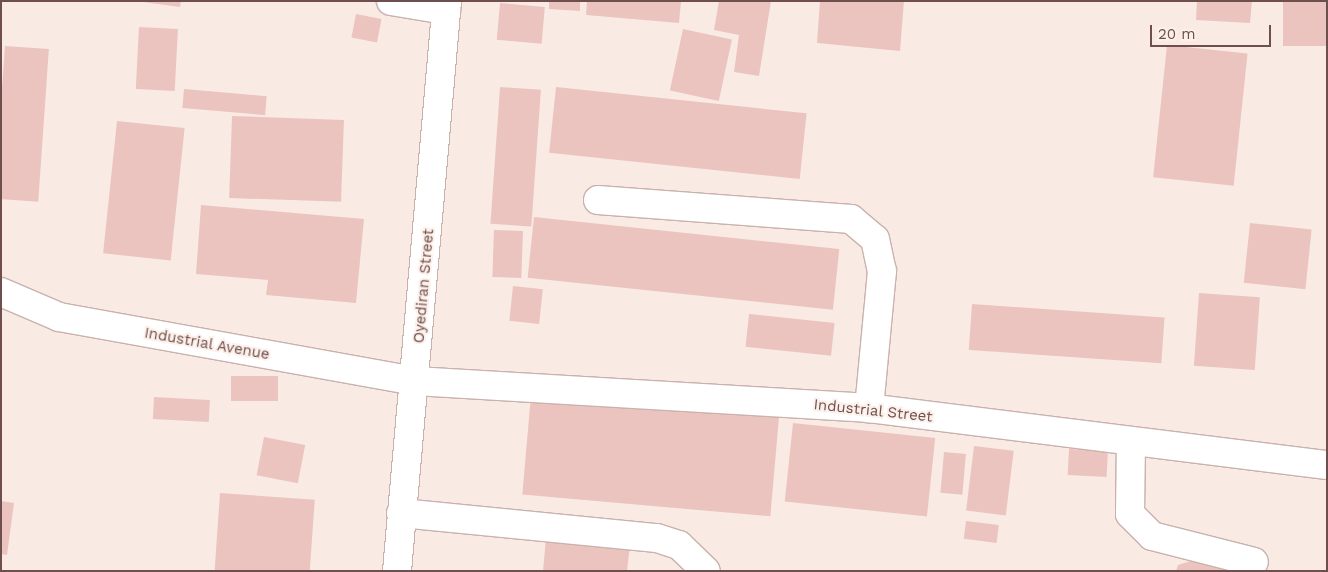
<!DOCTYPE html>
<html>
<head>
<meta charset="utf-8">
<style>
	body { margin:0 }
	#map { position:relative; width:1328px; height:572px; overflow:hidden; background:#f9ebe4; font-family:"Work Sans",sans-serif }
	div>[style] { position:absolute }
	.building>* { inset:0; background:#ecc4bf; transform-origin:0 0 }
	.roads { filter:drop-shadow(1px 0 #c9b1ac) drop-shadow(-1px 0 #c9b1ac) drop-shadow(0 1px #c9b1ac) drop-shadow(0 -1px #c9b1ac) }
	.minor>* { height:28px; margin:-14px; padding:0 14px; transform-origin:14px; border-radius:14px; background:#fff }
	span { translate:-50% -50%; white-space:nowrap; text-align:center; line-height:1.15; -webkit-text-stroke:4px #fdf0ea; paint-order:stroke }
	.street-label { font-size:15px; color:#6f4f4d }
	.frame { position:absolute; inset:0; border:2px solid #6f4f4d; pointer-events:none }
	.scale { position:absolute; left:1150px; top:25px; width:121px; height:22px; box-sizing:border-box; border:2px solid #6f4f4d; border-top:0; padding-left:6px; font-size:15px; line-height:18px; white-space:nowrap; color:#6f4f4d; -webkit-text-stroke:4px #fdf0ea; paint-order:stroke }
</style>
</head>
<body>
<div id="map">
	<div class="building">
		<i style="clip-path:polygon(136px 1px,181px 1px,180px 7px)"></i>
		<i style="clip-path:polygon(549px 1px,580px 1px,580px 11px,549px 9px)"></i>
		<i style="clip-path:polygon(587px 1px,681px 1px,679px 23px,586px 15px)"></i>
		<i style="clip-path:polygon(719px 1px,771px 1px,759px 76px,734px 72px,739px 35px,714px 30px)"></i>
		<i style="clip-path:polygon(820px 1px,904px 1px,900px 51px,817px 43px)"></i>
		<i style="clip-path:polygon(1197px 1px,1252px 1px,1250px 23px,1196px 20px)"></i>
		<i style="left:1283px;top:1px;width:44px;height:45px"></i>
		<i style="left:500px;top:3px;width:45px;height:37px;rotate:5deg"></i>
		<i style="left:356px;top:14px;width:26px;height:24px;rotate:11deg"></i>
		<i style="left:139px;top:27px;width:39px;height:62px;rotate:3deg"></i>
		<i style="left:683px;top:29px;width:50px;height:63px;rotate:12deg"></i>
		<i style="left:1167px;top:45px;width:81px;height:133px;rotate:6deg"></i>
		<i style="left:5px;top:46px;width:44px;height:153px;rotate:4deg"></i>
		<i style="left:500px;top:87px;width:41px;height:137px;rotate:4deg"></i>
		<i style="left:556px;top:87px;width:252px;height:66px;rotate:6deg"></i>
		<i style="left:184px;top:89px;width:83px;height:19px;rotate:5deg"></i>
		<i style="left:232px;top:116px;width:112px;height:82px;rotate:2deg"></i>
		<i style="left:117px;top:121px;width:68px;height:133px;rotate:6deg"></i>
		<i style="clip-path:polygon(201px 205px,364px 219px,356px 303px,266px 295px,268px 280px,196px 274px)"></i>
		<i style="left:534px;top:217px;width:307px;height:61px;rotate:6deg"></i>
		<i style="left:1250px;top:223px;width:62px;height:60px;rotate:6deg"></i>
		<i style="left:494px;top:230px;width:29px;height:47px;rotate:2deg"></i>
		<i style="left:513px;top:286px;width:30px;height:35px;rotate:6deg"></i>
		<i style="left:1199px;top:293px;width:61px;height:73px;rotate:4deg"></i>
		<i style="left:972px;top:304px;width:193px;height:46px;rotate:4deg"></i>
		<i style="left:749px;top:314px;width:86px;height:33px;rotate:6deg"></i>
		<i style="left:231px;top:376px;width:47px;height:25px"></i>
		<i style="left:531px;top:395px;width:249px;height:100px;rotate:5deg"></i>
		<i style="left:154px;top:397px;width:56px;height:22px;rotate:3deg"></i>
		<i style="left:793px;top:423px;width:143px;height:79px;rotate:6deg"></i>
		<i style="left:264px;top:437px;width:42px;height:39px;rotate:11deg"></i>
		<i style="left:974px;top:446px;width:40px;height:65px;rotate:7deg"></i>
		<i style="left:1069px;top:449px;width:39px;height:26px;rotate:3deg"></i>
		<i style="left:944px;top:452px;width:22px;height:41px;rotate:5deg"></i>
		<i style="left:220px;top:493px;width:95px;height:78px;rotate:4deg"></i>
		<i style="clip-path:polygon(1px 501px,14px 503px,7px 555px,1px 554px)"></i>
		<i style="left:966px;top:521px;width:33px;height:18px;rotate:7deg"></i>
		<i style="clip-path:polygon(546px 538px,630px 545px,627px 571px,543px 571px)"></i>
		<i style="clip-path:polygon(1216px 553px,1260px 571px,1176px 571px,1178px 565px)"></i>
	</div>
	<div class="roads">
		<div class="minor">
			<i style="left:391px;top:1px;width:56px;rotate:9.3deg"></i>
			<i style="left:598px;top:200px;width:254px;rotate:4.3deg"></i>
			<i style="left:851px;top:219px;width:31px;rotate:40deg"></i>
			<i style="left:875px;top:239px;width:33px;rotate:78deg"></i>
			<i style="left:882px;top:271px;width:138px;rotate:95.4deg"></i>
			<i style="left:1px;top:292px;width:63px;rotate:23.3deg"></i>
			<i style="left:59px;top:317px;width:363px;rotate:10.2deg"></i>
			<i style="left:416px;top:381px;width:454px;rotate:3.4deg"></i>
			<i style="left:869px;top:408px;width:462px;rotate:7.1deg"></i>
			<i style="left:1131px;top:442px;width:72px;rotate:90.8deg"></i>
			<i style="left:1130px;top:514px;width:31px;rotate:45deg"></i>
			<i style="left:1152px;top:536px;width:105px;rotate:14.3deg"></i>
			<i style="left:401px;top:513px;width:257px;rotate:5.6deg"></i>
			<i style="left:657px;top:538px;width:23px;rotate:18deg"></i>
			<i style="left:679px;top:545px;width:37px;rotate:44deg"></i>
			<i style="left:397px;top:571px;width:572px;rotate:-84.99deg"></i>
		</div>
	</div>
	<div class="street-label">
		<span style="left:424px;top:286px;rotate:-85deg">Oyediran Street</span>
		<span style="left:207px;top:344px;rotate:10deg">Industrial Avenue</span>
		<span style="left:873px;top:411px;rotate:6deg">Industrial Street</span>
	</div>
	<div class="frame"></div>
	<div class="scale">20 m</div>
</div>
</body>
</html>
